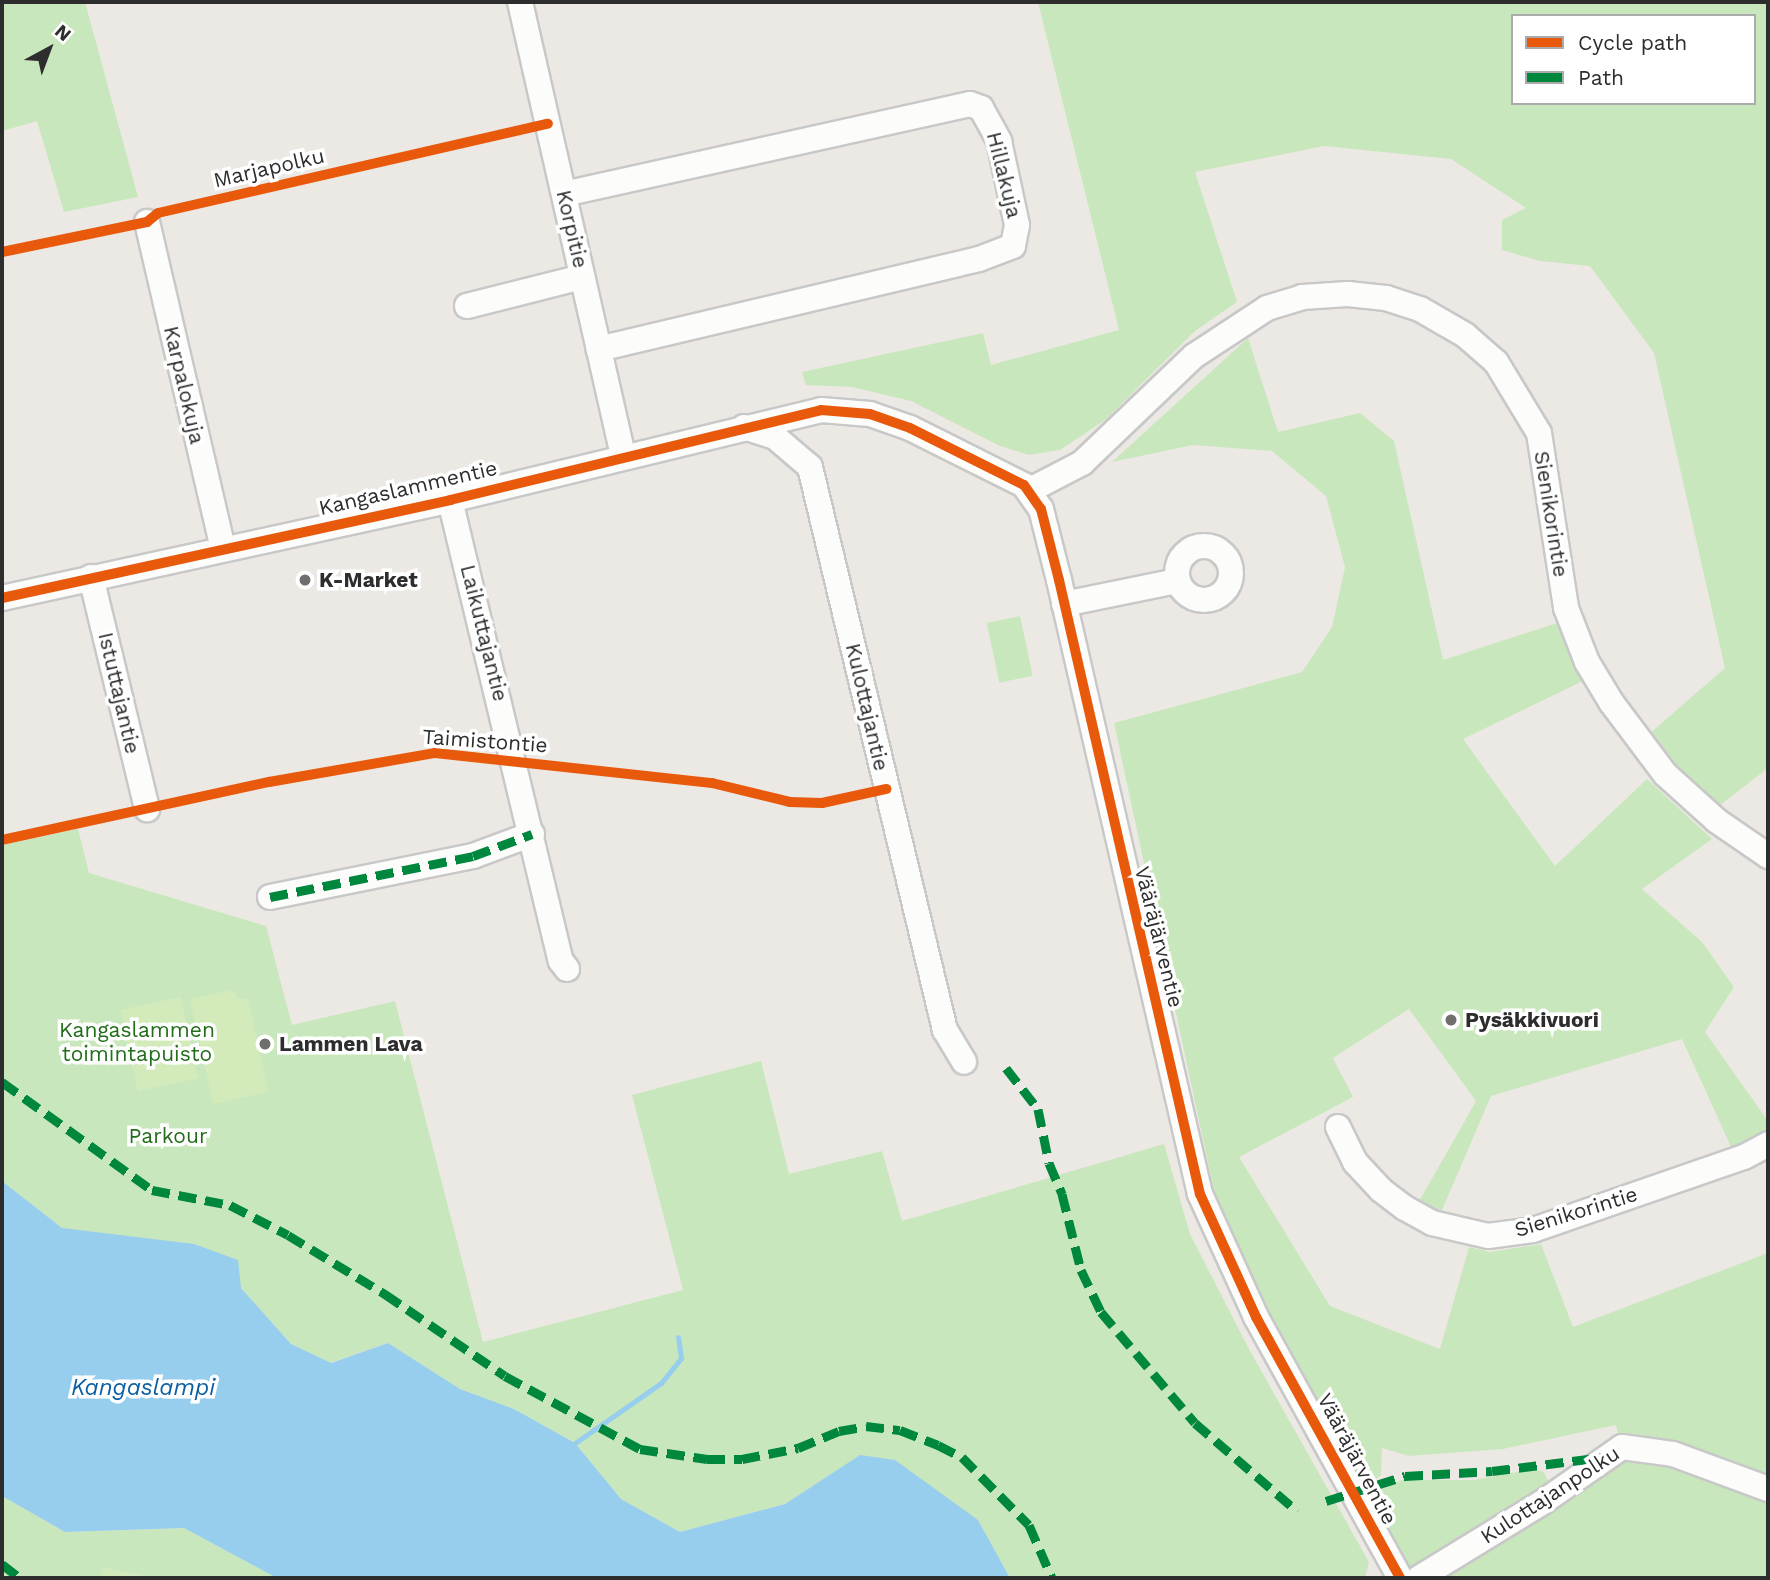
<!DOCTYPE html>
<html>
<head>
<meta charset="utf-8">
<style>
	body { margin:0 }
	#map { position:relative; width:1770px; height:1580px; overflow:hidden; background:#ece9e4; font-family:"Work Sans",sans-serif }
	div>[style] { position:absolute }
	.green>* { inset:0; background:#c9e7bc; transform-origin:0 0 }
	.pitch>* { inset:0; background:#d3ebba; transform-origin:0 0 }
	.water>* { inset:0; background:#97cded }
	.stream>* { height:5px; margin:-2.5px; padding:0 2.5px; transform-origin:2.5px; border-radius:2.5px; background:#97cded }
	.roads { filter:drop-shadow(2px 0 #c9c8c8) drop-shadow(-2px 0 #c9c8c8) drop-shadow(0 2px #c9c8c8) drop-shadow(0 -2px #c9c8c8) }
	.minor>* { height:24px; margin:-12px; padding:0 12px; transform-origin:12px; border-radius:12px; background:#fcfcfb }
	.minor>.ring { margin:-12px; padding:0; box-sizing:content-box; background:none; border:24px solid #fcfcfb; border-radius:50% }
	.quiet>* { height:9px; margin-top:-4.5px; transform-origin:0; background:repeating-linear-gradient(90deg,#00873e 0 18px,transparent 0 27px) }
	.cycleway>* { height:10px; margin:-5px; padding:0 5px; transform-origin:5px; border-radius:5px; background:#e8590c }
	.dots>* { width:19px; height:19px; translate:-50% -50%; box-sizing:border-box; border:4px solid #fff; border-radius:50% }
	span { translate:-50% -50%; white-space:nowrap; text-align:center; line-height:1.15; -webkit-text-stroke:7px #fff; paint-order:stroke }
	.street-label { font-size:21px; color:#2d2d2d }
	.poi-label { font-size:21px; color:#2d2d2d; font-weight:700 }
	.left { translate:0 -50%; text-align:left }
	.park-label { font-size:21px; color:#226d1a }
	.water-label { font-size:23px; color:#0b5ea3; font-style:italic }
	.frame { position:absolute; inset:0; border:4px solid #2d2d2d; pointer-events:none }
	.legend { position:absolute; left:1511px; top:14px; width:245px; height:91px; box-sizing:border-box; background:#fff; border:2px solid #ababab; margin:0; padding:9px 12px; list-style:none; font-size:21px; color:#2d2d2d }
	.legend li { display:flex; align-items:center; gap:14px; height:35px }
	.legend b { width:35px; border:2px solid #ababab }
	.north { position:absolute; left:14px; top:14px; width:70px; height:70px; -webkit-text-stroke:5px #fff; paint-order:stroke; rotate:41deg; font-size:19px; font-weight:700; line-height:28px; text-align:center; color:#2d2d2d }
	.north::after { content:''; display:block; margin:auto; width:24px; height:32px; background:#2d2d2d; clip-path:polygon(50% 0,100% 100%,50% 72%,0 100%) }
</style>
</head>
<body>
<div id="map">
	<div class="green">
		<i style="clip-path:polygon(2px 2px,85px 2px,138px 197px,64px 212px,37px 121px,2px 131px)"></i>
		<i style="clip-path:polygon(evenodd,1038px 2px,1768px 2px,1768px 768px,1719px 806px,1647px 736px,1725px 668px,1654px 353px,1590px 266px,1540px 261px,1502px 250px,1502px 220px,1526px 208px,1451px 159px,1324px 146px,1195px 172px,1237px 302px,1195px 331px,1105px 420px,1060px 450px,1029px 455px,1000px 446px,911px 401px,852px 387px,806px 385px,802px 372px,983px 333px,991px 365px,1119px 330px,1038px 2px,1513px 16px,1754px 16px,1754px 103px,1513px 103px,1513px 16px)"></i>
		<i style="clip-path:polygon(1248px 338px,1278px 432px,1360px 413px,1394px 441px,1443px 660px,1560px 622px,1585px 680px,1463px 739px,1555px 866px,1647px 779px,1712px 839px,1642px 889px,1702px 942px,1734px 987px,1705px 1032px,1768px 1121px,1768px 1133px,1732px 1149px,1682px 1039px,1491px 1096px,1439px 1217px,1417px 1205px,1476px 1101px,1409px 1009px,1333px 1058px,1353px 1097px,1239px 1157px,1330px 1306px,1440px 1349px,1469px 1247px,1490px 1252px,1541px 1244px,1573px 1327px,1768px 1253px,1768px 1578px,1434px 1578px,1619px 1438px,1616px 1425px,1503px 1449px,1409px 1456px,1382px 1448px,1381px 1475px,1370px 1484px,1377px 1492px,1402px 1480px,1474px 1480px,1533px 1469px,1544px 1472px,1550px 1485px,1410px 1572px,1270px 1323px,1216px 1200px,1114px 723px,1302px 672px,1332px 627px,1345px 567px,1326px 496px,1272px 451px,1193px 445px,1112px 462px)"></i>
		<i style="left:1020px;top:616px;width:61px;height:34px;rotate:78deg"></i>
		<i style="clip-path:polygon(78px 829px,89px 873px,266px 926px,292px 1025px,395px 1001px,483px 1342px,683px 1290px,632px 1095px,761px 1061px,789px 1174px,882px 1151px,902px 1221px,1164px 1144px,1190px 1234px,1250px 1351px,1369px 1562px,1365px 1578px,1010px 1578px,978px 1520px,860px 1455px,785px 1504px,680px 1532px,621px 1499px,575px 1443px,514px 1409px,460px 1389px,388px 1343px,330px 1363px,291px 1344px,241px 1288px,62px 1228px,2px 1181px,2px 845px)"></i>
		<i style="clip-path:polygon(2px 1496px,65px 1532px,184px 1528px,277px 1578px,151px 1578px,103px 1568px,101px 1578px,2px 1578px)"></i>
	</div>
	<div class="pitch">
		<i style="clip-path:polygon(233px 990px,238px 998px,248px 999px,268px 1092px,213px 1104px,190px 999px)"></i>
		<i style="left:181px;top:997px;width:83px;height:62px;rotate:78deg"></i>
		<i style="clip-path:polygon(103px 1568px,151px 1578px,101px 1578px)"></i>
	</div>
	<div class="water">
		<i style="clip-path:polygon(2px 1181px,62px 1228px,194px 1244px,238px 1260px,241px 1288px,291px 1344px,331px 1363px,388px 1343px,460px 1389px,514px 1409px,575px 1443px,621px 1499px,680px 1532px,785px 1504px,860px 1455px,895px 1460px,978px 1520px,1010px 1578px,277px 1578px,184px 1528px,65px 1532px,2px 1496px)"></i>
	</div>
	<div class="stream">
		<i style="left:575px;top:1443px;width:105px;rotate:-34.9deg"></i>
		<i style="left:661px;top:1383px;width:32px;rotate:-51deg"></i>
		<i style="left:681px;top:1358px;width:21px;rotate:-98deg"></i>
	</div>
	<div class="roads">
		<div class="minor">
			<i style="left:520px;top:2px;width:466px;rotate:77.2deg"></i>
			<i style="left:564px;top:194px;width:416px;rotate:-12.5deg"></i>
			<i style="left:970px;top:104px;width:12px;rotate:20deg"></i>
			<i style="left:981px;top:108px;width:38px;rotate:61deg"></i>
			<i style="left:999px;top:141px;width:86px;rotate:77.9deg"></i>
			<i style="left:1017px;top:225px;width:21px;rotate:101deg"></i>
			<i style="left:1013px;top:246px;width:36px;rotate:159deg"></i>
			<i style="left:979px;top:259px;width:391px;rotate:166.7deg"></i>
			<i style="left:147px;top:222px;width:335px;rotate:76.9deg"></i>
			<i style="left:467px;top:306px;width:119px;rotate:-14.2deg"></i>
			<i style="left:744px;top:427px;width:33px;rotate:18deg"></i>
			<i style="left:775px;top:437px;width:46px;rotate:40.6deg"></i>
			<i style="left:810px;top:467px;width:579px;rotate:76.52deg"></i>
			<i style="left:945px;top:1030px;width:37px;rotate:59deg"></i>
			<i style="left:1030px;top:490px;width:59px;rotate:-27.4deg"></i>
			<i style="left:1082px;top:463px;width:155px;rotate:-43.7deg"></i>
			<i style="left:1194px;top:356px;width:87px;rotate:-33.3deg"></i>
			<i style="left:1267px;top:308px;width:37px;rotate:-17deg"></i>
			<i style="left:1302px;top:297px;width:46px;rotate:-3.7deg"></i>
			<i style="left:1348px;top:294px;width:38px;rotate:6deg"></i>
			<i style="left:1386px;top:298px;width:36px;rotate:18deg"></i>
			<i style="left:1420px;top:309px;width:52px;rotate:30deg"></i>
			<i style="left:1465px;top:335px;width:41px;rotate:41.1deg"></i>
			<i style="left:1496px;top:362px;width:83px;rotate:58.8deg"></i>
			<i style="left:1539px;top:433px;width:177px;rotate:81.2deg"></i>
			<i style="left:1566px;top:608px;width:58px;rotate:68.7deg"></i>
			<i style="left:1587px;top:662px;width:47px;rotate:59deg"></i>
			<i style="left:1611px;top:702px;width:90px;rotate:53.1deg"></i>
			<i style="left:1665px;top:774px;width:70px;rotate:42.1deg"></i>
			<i style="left:1717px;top:821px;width:62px;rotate:34.5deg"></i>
			<i style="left:450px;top:500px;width:474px;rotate:76.5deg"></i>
			<i style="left:561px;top:961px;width:10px;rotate:53deg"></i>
			<i class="ring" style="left:1177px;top:546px;width:30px;height:30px"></i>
			<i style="left:91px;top:577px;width:239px;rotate:76.4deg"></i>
			<i style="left:2px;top:598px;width:459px;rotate:-12.3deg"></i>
			<i style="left:450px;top:500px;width:382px;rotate:-13.6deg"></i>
			<i style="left:821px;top:410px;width:49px;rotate:4.7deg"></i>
			<i style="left:870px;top:414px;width:42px;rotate:19.3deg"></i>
			<i style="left:910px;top:428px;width:127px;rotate:26.6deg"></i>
			<i style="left:1024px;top:485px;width:29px;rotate:55deg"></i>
			<i style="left:1041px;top:509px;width:73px;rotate:75.8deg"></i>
			<i style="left:1059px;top:580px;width:630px;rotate:77.07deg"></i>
			<i style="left:1200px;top:1194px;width:135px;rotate:65.5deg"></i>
			<i style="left:1256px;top:1317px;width:298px;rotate:61.1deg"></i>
			<i style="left:1064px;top:604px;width:115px;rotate:-11.5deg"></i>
			<i style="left:270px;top:897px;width:207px;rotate:-11.4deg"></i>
			<i style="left:473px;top:856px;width:63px;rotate:-20.4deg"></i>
			<i style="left:1338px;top:1127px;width:39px;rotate:64deg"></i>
			<i style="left:1355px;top:1162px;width:38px;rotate:47deg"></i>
			<i style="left:1381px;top:1190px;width:30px;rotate:37deg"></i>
			<i style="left:1405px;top:1208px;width:31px;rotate:29deg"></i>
			<i style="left:1432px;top:1223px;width:57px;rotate:13.1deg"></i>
			<i style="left:1488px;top:1236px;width:45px;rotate:-7.6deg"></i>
			<i style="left:1533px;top:1230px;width:223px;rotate:-19.1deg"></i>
			<i style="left:1744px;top:1157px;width:27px;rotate:-28deg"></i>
			<i style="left:1419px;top:1578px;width:145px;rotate:-31.5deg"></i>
			<i style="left:1543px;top:1502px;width:96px;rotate:-34.8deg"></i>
			<i style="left:1622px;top:1447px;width:51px;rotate:7.8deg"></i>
			<i style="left:1673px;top:1454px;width:101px;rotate:20.2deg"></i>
		</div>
	</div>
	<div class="quiet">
		<i style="left:270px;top:897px;width:207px;rotate:-11.4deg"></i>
		<i style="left:473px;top:856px;width:63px;rotate:-20.4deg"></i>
		<i style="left:1006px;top:1068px;width:52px;rotate:52deg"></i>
		<i style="left:1038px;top:1109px;width:55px;rotate:78.5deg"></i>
		<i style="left:1049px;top:1163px;width:34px;rotate:67deg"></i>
		<i style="left:1062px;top:1194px;width:78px;rotate:76deg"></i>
		<i style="left:1081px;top:1270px;width:47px;rotate:64.5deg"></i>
		<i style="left:1101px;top:1312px;width:145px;rotate:49.7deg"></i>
		<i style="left:1195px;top:1423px;width:135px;rotate:40.8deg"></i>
		<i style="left:2px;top:1082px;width:185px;rotate:35.8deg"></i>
		<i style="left:152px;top:1190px;width:79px;rotate:10.9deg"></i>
		<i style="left:230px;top:1205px;width:65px;rotate:27.3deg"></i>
		<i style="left:288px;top:1235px;width:114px;rotate:31.3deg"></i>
		<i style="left:385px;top:1294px;width:145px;rotate:34.3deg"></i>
		<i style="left:505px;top:1376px;width:153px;rotate:28.4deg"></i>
		<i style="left:640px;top:1449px;width:68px;rotate:8.5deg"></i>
		<i style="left:707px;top:1459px;width:35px"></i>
		<i style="left:742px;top:1459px;width:57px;rotate:-11.1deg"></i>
		<i style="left:798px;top:1448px;width:44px;rotate:-22.5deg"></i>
		<i style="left:839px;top:1431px;width:27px;rotate:-10deg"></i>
		<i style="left:866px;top:1426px;width:34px;rotate:7deg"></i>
		<i style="left:900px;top:1430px;width:41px;rotate:21.5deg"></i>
		<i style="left:938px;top:1445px;width:27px;rotate:27deg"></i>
		<i style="left:962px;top:1457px;width:95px;rotate:45.4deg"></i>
		<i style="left:1029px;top:1525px;width:58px;rotate:66.5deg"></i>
		<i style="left:1326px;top:1501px;width:83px;rotate:-17.6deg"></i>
		<i style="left:1405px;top:1476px;width:87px;rotate:-3.3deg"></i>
		<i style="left:1492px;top:1471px;width:113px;rotate:-7.1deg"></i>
		<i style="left:2px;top:1564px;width:23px;rotate:38deg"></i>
	</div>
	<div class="cycleway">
		<i style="left:2px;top:252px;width:148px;rotate:-11.7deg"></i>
		<i style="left:147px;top:222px;width:14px;rotate:-39deg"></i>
		<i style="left:158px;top:213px;width:400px;rotate:-12.9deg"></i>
		<i style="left:2px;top:598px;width:459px;rotate:-12.3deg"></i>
		<i style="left:450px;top:500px;width:382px;rotate:-13.6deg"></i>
		<i style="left:821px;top:410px;width:49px;rotate:4.7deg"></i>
		<i style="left:870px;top:414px;width:42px;rotate:19.3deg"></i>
		<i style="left:910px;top:428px;width:127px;rotate:26.6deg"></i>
		<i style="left:1024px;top:485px;width:29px;rotate:55deg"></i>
		<i style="left:1041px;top:509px;width:73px;rotate:75.8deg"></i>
		<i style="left:1059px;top:580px;width:630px;rotate:77.07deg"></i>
		<i style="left:1200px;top:1194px;width:135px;rotate:65.5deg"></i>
		<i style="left:1256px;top:1317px;width:298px;rotate:61.1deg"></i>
		<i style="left:2px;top:840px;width:273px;rotate:-12.3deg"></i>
		<i style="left:269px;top:782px;width:169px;rotate:-9.9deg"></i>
		<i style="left:435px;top:753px;width:279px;rotate:6.2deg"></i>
		<i style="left:712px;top:783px;width:80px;rotate:13.7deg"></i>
		<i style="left:790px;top:802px;width:32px;rotate:2deg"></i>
		<i style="left:822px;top:803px;width:66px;rotate:-12.3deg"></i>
	</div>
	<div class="dots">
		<i style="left:305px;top:580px;background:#706f6d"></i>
		<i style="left:1451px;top:1020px;background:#706f6d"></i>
		<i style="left:265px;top:1044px;background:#706f6d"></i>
	</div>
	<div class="street-label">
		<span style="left:269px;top:168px;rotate:-13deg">Marjapolku</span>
		<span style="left:1004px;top:175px;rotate:76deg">Hillakuja</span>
		<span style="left:572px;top:229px;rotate:77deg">Korpitie</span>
		<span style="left:184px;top:385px;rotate:77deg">Karpalokuja</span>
		<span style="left:408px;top:488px;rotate:-13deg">Kangaslammentie</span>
		<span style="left:1551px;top:514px;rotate:81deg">Sienikorintie</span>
		<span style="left:484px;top:633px;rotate:76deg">Laikuttajantie</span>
		<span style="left:119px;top:693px;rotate:77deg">Istuttajantie</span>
		<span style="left:867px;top:707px;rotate:77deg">Kulottajantie</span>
		<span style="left:485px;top:741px;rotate:4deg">Taimistontie</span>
		<span style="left:1159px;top:937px;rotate:76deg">Vääräjärventie</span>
		<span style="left:1576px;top:1212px;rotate:-17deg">Sienikorintie</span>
		<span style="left:1357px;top:1459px;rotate:62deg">Vääräjärventie</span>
		<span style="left:1550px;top:1495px;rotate:-33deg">Kulottajanpolku</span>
	</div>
	<div class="poi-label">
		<span class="left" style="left:319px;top:580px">K-Market</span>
		<span class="left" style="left:1465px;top:1020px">Pysäkkivuori</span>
		<span class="left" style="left:279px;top:1044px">Lammen Lava</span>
	</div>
	<div class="park-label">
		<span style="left:137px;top:1042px">Kangaslammen<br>toimintapuisto</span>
		<span style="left:168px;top:1136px">Parkour</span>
	</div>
	<div class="water-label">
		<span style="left:143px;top:1388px">Kangaslampi</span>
	</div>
	<div class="frame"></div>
	<ul class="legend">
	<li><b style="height:9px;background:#e8590c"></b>Cycle path</li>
	<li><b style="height:9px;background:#00873e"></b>Path</li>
	</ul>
	<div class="north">N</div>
</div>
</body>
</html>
